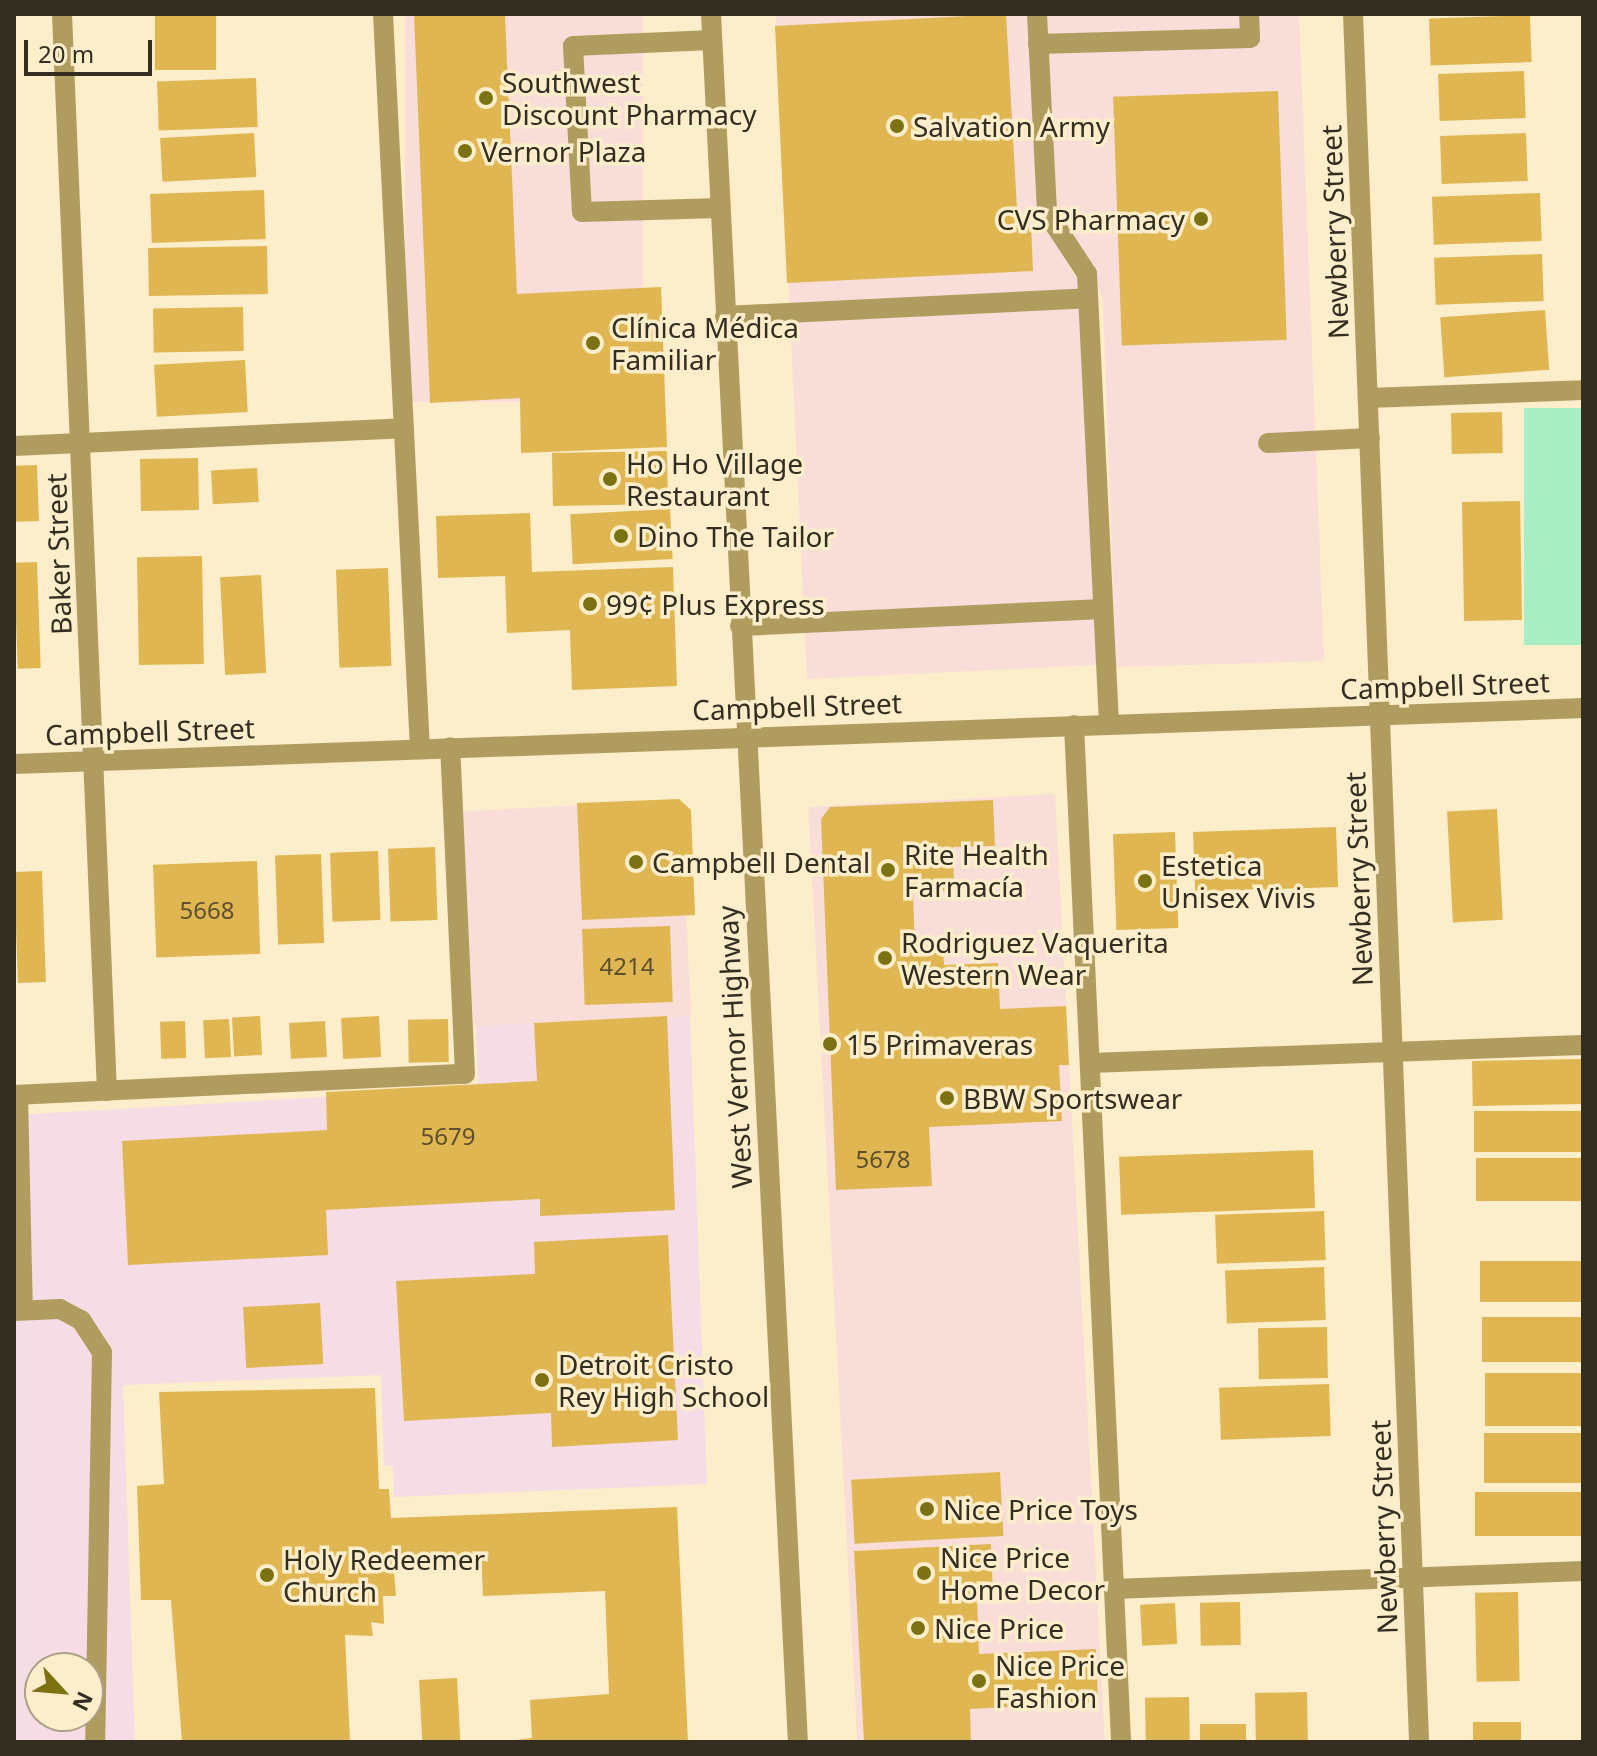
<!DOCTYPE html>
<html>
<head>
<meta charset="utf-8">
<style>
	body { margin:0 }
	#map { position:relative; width:1597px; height:1756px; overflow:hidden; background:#fcedcb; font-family:"Noto Sans",sans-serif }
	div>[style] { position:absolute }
	.commercial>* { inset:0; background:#f8ddd8; transform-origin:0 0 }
	.education>* { inset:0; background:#f6dce4 }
	.green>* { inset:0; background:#a7eec5; transform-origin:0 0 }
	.building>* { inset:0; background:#e0b652; transform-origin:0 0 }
	.service>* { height:20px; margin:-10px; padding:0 10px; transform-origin:10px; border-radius:10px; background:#b19c5f }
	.minor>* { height:20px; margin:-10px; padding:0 10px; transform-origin:10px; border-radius:10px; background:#b19c5f }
	.tertiary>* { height:20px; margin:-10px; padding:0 10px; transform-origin:10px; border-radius:10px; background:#b19c5f }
	.dots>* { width:22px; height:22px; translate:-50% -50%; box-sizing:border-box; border:4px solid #fcedcb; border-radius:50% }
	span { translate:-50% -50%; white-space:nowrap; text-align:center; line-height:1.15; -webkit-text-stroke:7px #fcedcb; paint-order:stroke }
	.number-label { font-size:24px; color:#5f502d }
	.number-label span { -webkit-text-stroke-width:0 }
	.poi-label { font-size:28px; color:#342e21 }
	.left { translate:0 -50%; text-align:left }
	.right { translate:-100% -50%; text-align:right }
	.street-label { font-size:28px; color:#342e21 }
	.frame { position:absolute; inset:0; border:16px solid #342e21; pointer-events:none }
	.north { position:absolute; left:24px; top:1652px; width:80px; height:80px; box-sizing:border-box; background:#fcedcb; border:2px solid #aca187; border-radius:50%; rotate:116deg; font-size:22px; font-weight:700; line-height:32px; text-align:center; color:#342e21 }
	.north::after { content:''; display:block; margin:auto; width:28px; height:36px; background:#7c7213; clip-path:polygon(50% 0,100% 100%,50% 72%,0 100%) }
	.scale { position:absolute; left:24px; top:40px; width:128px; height:36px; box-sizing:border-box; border:4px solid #342e21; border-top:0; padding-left:10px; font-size:24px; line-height:28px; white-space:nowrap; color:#342e21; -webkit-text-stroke:6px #fcedcb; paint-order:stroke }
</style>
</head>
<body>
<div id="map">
	<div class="commercial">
		<i style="left:405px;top:14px;width:238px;height:388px"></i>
		<i style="clip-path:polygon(776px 14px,1029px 14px,1039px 215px,1081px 287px,1097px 665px,807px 679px)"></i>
		<i style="clip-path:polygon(1044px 14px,1299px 14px,1324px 661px,1116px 667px,1103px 298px,1046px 203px)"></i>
		<i style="left:1055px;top:794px;width:949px;height:247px;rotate:87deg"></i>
		<i style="left:680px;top:800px;width:216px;height:218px;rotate:87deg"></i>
	</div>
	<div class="education">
		<i style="clip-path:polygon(evenodd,690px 1016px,707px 1484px,394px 1497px,393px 1466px,384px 1466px,381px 1375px,123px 1385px,135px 1742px,14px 1742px,14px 1115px,478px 1088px,476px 1026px,690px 1016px,40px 1668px,88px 1668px,88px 1716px,40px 1716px,40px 1668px)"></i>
	</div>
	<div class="green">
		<i style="left:1583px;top:408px;width:237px;height:59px;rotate:90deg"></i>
	</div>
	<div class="building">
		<i style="left:155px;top:14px;width:61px;height:56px"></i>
		<i style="clip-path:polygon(414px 14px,505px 14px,517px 294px,661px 287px,667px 447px,521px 453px,520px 398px,430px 403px)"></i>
		<i style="clip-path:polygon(1006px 14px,1018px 227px,1031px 226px,1033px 271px,787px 283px,775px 26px)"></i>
		<i style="left:1530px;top:15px;width:47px;height:101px;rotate:88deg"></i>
		<i style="left:1524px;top:71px;width:47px;height:86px;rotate:88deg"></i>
		<i style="left:256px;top:78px;width:49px;height:99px;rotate:88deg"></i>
		<i style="left:1278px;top:91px;width:249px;height:165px;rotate:88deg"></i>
		<i style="left:254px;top:133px;width:44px;height:94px;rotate:87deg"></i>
		<i style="left:1526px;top:133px;width:48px;height:86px;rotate:88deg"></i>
		<i style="left:264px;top:190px;width:49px;height:114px;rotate:88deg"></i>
		<i style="left:1540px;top:193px;width:48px;height:108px;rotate:88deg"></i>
		<i style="left:267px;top:246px;width:48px;height:119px;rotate:89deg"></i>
		<i style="left:1542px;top:254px;width:47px;height:108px;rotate:88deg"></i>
		<i style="left:243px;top:307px;width:44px;height:90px;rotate:89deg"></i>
		<i style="left:1545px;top:310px;width:60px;height:105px;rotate:86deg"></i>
		<i style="left:245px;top:360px;width:52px;height:91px;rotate:87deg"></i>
		<i style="left:1502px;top:412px;width:41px;height:51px;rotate:89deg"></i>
		<i style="left:667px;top:451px;width:53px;height:115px;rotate:89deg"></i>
		<i style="left:198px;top:458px;width:52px;height:58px;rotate:89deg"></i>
		<i style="left:37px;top:465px;width:56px;height:23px;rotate:88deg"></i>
		<i style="left:257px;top:468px;width:34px;height:46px;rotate:87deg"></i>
		<i style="left:1520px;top:501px;width:119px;height:58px;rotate:89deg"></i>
		<i style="left:670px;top:509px;width:50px;height:100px;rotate:87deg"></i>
		<i style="clip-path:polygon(530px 513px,532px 572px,673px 567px,677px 686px,572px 690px,570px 630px,507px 633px,505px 576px,438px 578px,436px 516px)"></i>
		<i style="left:202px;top:556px;width:108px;height:65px;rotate:89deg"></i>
		<i style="left:37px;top:562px;width:106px;height:23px;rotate:88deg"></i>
		<i style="left:388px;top:568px;width:98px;height:52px;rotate:88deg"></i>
		<i style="left:261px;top:575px;width:98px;height:41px;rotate:87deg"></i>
		<i style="clip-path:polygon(679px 799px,691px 810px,695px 915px,582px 920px,577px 803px)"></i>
		<i style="clip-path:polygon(993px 800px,995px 846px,953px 847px,954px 890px,913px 892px,915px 949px,943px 948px,944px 965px,998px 963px,1000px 1009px,1066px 1006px,1069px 1065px,1059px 1065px,1062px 1121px,929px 1127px,932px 1186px,836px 1190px,821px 819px,830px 807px)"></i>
		<i style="left:1497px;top:809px;width:111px;height:50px;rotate:87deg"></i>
		<i style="left:1336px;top:827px;width:60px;height:143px;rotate:88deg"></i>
		<i style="left:1175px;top:832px;width:96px;height:62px;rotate:88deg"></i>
		<i style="left:435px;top:847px;width:73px;height:47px;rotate:88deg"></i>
		<i style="left:378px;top:851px;width:69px;height:48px;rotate:88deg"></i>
		<i style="left:321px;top:854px;width:89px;height:46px;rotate:88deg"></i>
		<i style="left:257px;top:861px;width:93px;height:104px;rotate:88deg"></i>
		<i style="left:42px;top:871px;width:111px;height:28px;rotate:88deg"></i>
		<i style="left:670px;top:926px;width:76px;height:88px;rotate:88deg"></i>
		<i style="left:260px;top:1016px;width:39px;height:28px;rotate:87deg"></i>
		<i style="left:379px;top:1016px;width:41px;height:38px;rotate:87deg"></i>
		<i style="clip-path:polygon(667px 1016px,675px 1210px,540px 1216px,540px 1199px,326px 1210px,328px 1255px,128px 1265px,122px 1141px,327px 1130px,326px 1092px,537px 1081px,534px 1023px)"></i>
		<i style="left:229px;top:1019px;width:38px;height:26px;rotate:87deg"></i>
		<i style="left:448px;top:1019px;width:43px;height:40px;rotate:89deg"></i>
		<i style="left:185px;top:1021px;width:37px;height:25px;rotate:88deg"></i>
		<i style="left:325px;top:1021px;width:36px;height:36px;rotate:87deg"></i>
		<i style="left:1582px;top:1059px;width:45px;height:110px;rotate:89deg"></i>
		<i style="left:1583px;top:1111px;width:41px;height:109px;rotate:90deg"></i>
		<i style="left:1313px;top:1150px;width:58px;height:194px;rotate:88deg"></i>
		<i style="left:1583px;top:1158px;width:43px;height:107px;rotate:90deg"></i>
		<i style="left:1324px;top:1211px;width:49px;height:109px;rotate:88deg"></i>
		<i style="clip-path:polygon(668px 1235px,678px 1440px,552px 1447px,551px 1413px,404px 1421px,396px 1281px,535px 1274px,534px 1242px)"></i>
		<i style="left:1583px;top:1261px;width:41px;height:103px;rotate:90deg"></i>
		<i style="left:1324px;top:1267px;width:53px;height:99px;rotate:88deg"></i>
		<i style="left:320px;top:1303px;width:61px;height:77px;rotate:87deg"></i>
		<i style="left:1583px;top:1317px;width:45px;height:101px;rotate:90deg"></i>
		<i style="left:1327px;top:1327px;width:51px;height:69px;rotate:89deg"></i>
		<i style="left:1583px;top:1373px;width:53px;height:98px;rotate:90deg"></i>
		<i style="left:1329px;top:1384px;width:52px;height:110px;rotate:88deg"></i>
		<i style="clip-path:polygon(375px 1388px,379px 1489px,389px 1489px,391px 1518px,677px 1507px,688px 1742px,499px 1742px,532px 1738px,530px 1700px,609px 1694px,605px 1591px,483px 1596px,481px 1554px,393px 1560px,396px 1596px,383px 1596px,384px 1624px,371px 1622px,373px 1636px,345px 1635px,350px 1742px,182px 1742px,171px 1600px,141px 1600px,137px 1486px,164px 1484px,159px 1392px)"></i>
		<i style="left:1583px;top:1433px;width:50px;height:99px;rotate:90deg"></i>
		<i style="left:1000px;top:1472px;width:64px;height:149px;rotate:87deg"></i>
		<i style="left:1583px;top:1492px;width:44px;height:108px;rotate:90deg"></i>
		<i style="clip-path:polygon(991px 1544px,993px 1596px,977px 1596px,979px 1654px,1096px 1649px,1098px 1702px,970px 1709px,971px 1742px,864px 1742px,854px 1551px)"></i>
		<i style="left:1518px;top:1592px;width:89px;height:43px;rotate:89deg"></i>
		<i style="left:1240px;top:1602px;width:43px;height:40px;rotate:89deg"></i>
		<i style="left:1175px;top:1603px;width:41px;height:35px;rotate:87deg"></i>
		<i style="left:457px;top:1678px;width:64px;height:38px;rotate:87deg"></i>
		<i style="left:1307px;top:1692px;width:50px;height:52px;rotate:89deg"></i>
		<i style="left:1189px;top:1697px;width:45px;height:44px;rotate:89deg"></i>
		<i style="left:1521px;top:1722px;width:20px;height:48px;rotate:90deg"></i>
		<i style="left:1246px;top:1724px;width:18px;height:46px;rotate:90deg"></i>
	</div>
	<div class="service">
		<i style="left:383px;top:14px;width:736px;rotate:87.12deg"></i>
		<i style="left:1037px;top:14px;width:199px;rotate:87.1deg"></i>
		<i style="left:1047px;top:213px;width:73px;rotate:56.7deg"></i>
		<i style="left:1087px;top:274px;width:451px;rotate:87.2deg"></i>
		<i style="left:712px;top:40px;width:139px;rotate:177.5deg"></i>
		<i style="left:573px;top:46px;width:166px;rotate:86.9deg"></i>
		<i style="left:582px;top:212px;width:138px;rotate:-1.7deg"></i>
		<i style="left:1038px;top:44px;width:212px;rotate:-1.6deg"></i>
		<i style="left:1250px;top:38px;width:24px;rotate:-92deg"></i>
		<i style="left:725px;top:316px;width:363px;rotate:-2.8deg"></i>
		<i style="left:1368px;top:398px;width:215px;rotate:-2.1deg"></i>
		<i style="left:1268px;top:443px;width:102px;rotate:-2.8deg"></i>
		<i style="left:14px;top:446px;width:390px;rotate:-2.6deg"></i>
		<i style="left:740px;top:626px;width:363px;rotate:-2.7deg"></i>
		<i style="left:1074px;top:725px;width:1018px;rotate:87.35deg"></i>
		<i style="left:1090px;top:1063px;width:493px;rotate:-2.1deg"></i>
		<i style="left:14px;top:1095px;width:451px;rotate:-2.7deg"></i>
		<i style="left:465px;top:1074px;width:327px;rotate:-92.6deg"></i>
		<i style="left:18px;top:1095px;width:214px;rotate:88.7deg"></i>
		<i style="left:14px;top:1311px;width:46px;rotate:-2.5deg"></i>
		<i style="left:60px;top:1309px;width:24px;rotate:28deg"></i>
		<i style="left:81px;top:1320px;width:38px;rotate:57deg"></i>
		<i style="left:102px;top:1352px;width:390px;rotate:91deg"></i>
		<i style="left:1114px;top:1589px;width:469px;rotate:-2.2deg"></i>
	</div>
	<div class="minor">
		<i style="left:62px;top:14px;width:1078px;rotate:87.61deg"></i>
		<i style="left:1353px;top:14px;width:1729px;rotate:87.81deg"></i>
		<i style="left:14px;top:764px;width:1570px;rotate:-2.04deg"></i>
	</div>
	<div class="tertiary">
		<i style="left:711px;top:14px;width:1730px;rotate:87.12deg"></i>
	</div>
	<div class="dots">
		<i style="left:486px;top:98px;background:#7c7213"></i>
		<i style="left:897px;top:126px;background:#7c7213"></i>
		<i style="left:465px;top:151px;background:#7c7213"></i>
		<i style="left:1201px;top:219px;background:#7c7213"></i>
		<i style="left:593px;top:343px;background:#7c7213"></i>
		<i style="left:610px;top:479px;background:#7c7213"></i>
		<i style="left:621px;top:536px;background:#7c7213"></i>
		<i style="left:590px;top:604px;background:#7c7213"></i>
		<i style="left:636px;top:862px;background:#7c7213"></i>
		<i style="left:888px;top:870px;background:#7c7213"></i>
		<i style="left:1145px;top:881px;background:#7c7213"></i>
		<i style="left:885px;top:958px;background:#7c7213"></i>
		<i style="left:830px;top:1044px;background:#7c7213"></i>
		<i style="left:947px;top:1098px;background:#7c7213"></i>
		<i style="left:542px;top:1380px;background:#7c7213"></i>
		<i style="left:927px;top:1509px;background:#7c7213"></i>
		<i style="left:924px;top:1573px;background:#7c7213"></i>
		<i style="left:267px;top:1575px;background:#7c7213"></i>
		<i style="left:918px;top:1628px;background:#7c7213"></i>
		<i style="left:979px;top:1681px;background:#7c7213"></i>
	</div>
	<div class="number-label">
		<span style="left:207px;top:910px">5668</span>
		<span style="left:627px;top:966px">4214</span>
		<span style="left:448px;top:1136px">5679</span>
		<span style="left:883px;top:1159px">5678</span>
	</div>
	<div class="poi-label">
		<span class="left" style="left:502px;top:98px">Southwest<br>Discount Pharmacy</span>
		<span class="left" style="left:913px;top:126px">Salvation Army</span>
		<span class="left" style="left:481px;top:151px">Vernor Plaza</span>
		<span class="right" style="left:1185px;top:219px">CVS Pharmacy</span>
		<span class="left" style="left:611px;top:343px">Clínica Médica<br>Familiar</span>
		<span class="left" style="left:626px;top:479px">Ho Ho Village<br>Restaurant</span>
		<span class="left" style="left:637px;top:536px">Dino The Tailor</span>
		<span class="left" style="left:606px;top:604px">99¢ Plus Express</span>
		<span class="left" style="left:904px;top:870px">Rite Health<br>Farmacía</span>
		<span class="left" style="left:652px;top:862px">Campbell Dental</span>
		<span class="left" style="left:1161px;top:881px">Estetica<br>Unisex Vivis</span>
		<span class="left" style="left:901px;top:958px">Rodriguez Vaquerita<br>Western Wear</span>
		<span class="left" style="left:846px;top:1044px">15 Primaveras</span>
		<span class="left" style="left:963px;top:1098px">BBW Sportswear</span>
		<span class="left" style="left:558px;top:1380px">Detroit Cristo<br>Rey High School</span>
		<span class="left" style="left:943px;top:1509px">Nice Price Toys</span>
		<span class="left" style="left:940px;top:1573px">Nice Price<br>Home Decor</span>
		<span class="left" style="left:283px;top:1575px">Holy Redeemer<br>Church</span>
		<span class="left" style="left:934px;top:1628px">Nice Price</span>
		<span class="left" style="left:995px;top:1681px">Nice Price<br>Fashion</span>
	</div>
	<div class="street-label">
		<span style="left:1334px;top:232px;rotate:-92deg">Newberry Street</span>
		<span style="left:58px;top:554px;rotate:-92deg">Baker Street</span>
		<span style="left:1445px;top:685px;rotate:-2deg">Campbell Street</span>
		<span style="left:797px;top:706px;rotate:-2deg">Campbell Street</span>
		<span style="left:150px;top:731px;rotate:-2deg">Campbell Street</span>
		<span style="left:1358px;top:879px;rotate:-92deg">Newberry Street</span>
		<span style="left:734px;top:1047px;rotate:-93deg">West Vernor Highway</span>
		<span style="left:1383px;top:1527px;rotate:-92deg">Newberry Street</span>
	</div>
	<div class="frame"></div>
	<div class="north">N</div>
	<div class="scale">20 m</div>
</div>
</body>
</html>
